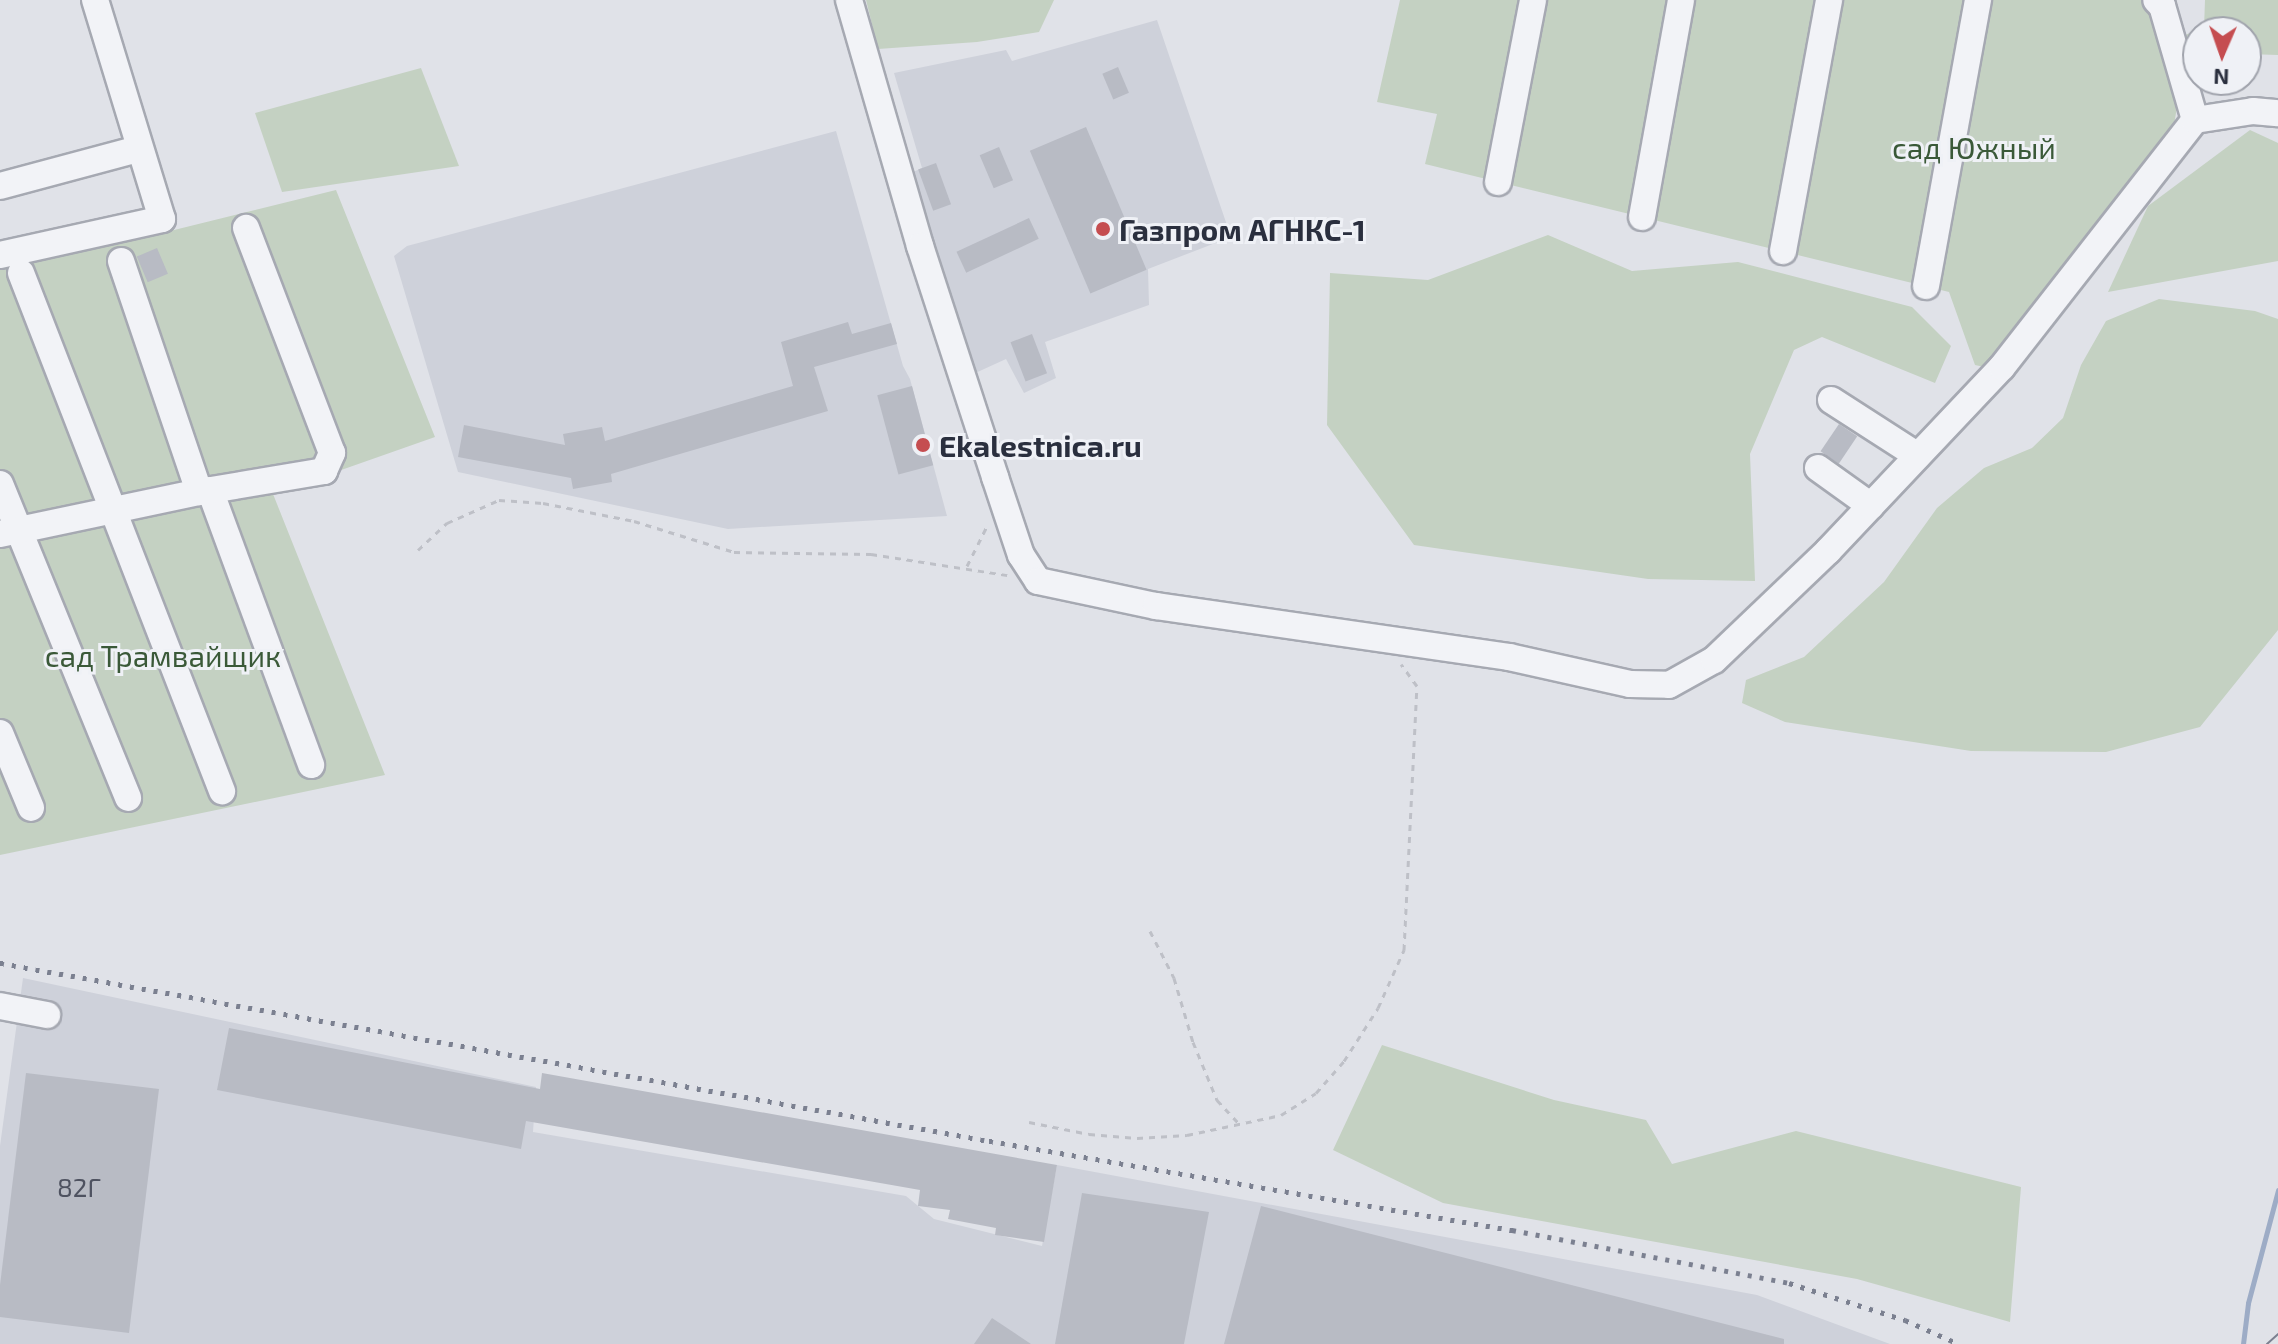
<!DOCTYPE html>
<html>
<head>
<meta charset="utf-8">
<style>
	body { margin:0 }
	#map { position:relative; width:2278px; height:1344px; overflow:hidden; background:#e0e2e8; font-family:"Exo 2",sans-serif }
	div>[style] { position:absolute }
	.built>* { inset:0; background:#ced1da }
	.green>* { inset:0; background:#c4d1c2 }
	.stream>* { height:5px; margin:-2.5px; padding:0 2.5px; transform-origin:2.5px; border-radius:2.5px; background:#9dacc6 }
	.building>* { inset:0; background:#b8bbc4; transform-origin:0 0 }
	.path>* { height:3px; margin-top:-1.5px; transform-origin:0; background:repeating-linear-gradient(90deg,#bec0c7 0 6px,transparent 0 12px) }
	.roads { filter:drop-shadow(2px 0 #a6a9b2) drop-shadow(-2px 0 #a6a9b2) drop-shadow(0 2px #a6a9b2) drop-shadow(0 -2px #a6a9b2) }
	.minor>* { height:26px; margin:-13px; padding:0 13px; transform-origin:13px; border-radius:13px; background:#f2f3f7 }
	.tram>* { height:2px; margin:-1px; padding:0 1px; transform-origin:1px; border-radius:1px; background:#7b8090 }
	.rail>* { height:5px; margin-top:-2.5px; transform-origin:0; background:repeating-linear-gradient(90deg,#7b8090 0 4px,transparent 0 12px) }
	.dots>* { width:22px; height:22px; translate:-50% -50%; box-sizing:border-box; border:4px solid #eff1f6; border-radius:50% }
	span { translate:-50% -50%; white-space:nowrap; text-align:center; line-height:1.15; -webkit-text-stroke:6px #eff1f6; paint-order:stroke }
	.number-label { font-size:26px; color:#4e5260 }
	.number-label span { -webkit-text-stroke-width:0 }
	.park-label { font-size:30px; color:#3a5938 }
	.poi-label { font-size:30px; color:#2a2f3e; font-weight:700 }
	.left { translate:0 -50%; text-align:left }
	.north { position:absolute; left:2182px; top:16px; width:80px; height:80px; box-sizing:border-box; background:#eff1f6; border:2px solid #a0a3ac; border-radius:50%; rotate:182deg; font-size:22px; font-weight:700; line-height:32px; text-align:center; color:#2a2f3e }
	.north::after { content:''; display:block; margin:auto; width:28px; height:36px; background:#c54d50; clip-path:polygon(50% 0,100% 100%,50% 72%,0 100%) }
</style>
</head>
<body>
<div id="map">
	<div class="built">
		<i style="clip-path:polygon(1157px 20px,1231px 237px,1148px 269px,1149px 305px,1045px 342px,1056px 378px,1024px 393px,1006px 359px,971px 375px,911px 173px,922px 168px,894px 73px,1006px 50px,1012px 61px)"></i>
		<i style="clip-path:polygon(836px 131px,903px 366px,910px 379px,947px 516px,728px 529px,458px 472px,394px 256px,407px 246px)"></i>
		<i style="clip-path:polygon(23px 978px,536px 1087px,533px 1132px,906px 1196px,934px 1219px,1042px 1246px,1057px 1165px,1757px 1295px,1890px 1344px,0 1344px,0 1146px)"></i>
	</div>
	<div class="green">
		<i style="clip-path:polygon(866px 0,1054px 0,1039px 32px,977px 42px,878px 49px)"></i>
		<i style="clip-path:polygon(1400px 0,2153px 0,2177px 107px,2173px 131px,1989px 368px,1975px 365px,1949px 292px,1425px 164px,1437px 114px,1377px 102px)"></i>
		<i style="clip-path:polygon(2205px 0,2278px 0,2278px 55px,2246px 54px,2246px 32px,2198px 32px,2198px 72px,2184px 69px,2179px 45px,2185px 35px,2204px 28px)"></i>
		<i style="clip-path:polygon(421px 68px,459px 166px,282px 192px,255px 113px)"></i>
		<i style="clip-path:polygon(2250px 130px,2278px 143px,2278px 261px,2108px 292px,2148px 206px)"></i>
		<i style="clip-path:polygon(336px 190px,435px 437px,273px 494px,385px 775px,0 855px,0 264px,166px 232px)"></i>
		<i style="clip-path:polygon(1548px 235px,1632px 271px,1738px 262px,1912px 307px,1951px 346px,1935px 383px,1822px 337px,1794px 350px,1750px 454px,1755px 581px,1648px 579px,1414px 545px,1327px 425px,1330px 273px,1428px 280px)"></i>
		<i style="clip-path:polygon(2159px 299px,2255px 311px,2278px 319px,2278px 630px,2200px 727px,2106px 752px,1971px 751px,1785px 722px,1742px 703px,1746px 680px,1804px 657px,1884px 582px,1937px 508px,1984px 468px,2032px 448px,2063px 418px,2081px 365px,2106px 321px)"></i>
		<i style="clip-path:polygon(1382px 1045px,1554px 1100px,1646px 1120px,1672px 1164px,1796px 1131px,2021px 1187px,2010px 1322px,1857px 1279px,1443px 1203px,1333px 1150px)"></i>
	</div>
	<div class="stream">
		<i style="left:2243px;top:1344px;width:41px;rotate:-83deg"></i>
		<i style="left:2248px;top:1303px;width:117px;rotate:-75.1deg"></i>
	</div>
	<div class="building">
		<i style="left:1118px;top:67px;width:28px;height:17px;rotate:67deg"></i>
		<i style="left:1086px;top:127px;width:155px;height:61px;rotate:67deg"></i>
		<i style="left:999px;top:147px;width:36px;height:21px;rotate:67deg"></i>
		<i style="left:936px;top:163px;width:44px;height:19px;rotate:70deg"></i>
		<i style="left:1029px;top:218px;width:23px;height:80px;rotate:65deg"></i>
		<i style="left:157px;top:248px;width:28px;height:22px;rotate:67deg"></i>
		<i style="clip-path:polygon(848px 322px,852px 334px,891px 323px,897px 344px,814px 367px,828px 411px,611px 474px,612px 482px,573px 489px,571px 478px,458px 457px,464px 425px,565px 445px,563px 434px,602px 427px,605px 441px,793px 386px,781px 342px)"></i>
		<i style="left:1032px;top:334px;width:42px;height:23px;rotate:69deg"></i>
		<i style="left:912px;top:386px;width:82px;height:36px;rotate:75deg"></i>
		<i style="left:1839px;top:424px;width:22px;height:33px;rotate:34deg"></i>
		<i style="clip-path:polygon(229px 1028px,540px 1089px,542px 1073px,1057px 1165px,1044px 1242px,995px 1235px,996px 1228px,948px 1219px,950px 1210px,918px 1206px,920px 1190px,526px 1121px,521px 1149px,217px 1090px)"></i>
		<i style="clip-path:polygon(26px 1073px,159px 1089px,129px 1333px,0 1317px,0 1285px)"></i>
		<i style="clip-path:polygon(1082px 1193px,1209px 1212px,1184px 1344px,1055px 1344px)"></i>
		<i style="clip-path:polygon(1261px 1206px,1784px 1339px,1784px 1344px,1224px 1344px)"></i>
		<i style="clip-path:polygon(992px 1318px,1031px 1344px,974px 1344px)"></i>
	</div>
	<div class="path">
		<i style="left:418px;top:550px;width:40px;rotate:-43deg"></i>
		<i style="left:447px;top:523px;width:57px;rotate:-23.9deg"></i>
		<i style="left:499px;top:500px;width:44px;rotate:3.9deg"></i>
		<i style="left:543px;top:503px;width:93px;rotate:11.2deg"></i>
		<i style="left:634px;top:521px;width:105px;rotate:17.2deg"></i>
		<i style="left:734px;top:552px;width:137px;rotate:0.8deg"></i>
		<i style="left:871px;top:554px;width:138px;rotate:8.8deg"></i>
		<i style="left:967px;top:566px;width:45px;rotate:-63.4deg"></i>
		<i style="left:1150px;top:931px;width:53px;rotate:62.9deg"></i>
		<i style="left:1174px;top:978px;width:67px;rotate:73.5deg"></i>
		<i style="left:1193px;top:1042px;width:63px;rotate:67.5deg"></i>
		<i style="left:1217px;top:1100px;width:33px;rotate:47deg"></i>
		<i style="left:1029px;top:1122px;width:61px;rotate:11.3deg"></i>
		<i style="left:1089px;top:1134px;width:48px;rotate:4.8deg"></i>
		<i style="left:1137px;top:1138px;width:50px;rotate:-3.4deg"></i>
		<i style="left:1187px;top:1135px;width:96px;rotate:-12deg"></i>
		<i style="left:1281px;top:1115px;width:41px;rotate:-32.2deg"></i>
		<i style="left:1316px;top:1093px;width:43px;rotate:-48.8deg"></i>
		<i style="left:1344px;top:1061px;width:63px;rotate:-57.3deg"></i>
		<i style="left:1378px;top:1008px;width:64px;rotate:-65.9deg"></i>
		<i style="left:1404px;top:950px;width:264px;rotate:-87.2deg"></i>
		<i style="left:1417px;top:686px;width:27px;rotate:-126deg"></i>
	</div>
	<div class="roads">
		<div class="minor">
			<i style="left:849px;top:0;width:256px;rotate:73.9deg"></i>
			<i style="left:920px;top:246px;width:243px;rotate:72deg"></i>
			<i style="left:995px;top:477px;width:82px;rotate:71.6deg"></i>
			<i style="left:1021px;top:555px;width:31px;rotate:57deg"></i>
			<i style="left:1038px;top:581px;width:121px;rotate:12deg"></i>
			<i style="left:1156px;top:606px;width:357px;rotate:8.2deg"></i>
			<i style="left:1509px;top:657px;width:124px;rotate:12.6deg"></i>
			<i style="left:1630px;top:684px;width:39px;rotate:1deg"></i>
			<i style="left:1669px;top:685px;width:51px;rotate:-29.1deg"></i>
			<i style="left:1714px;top:660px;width:158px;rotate:-43.7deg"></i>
			<i style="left:1828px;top:551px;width:253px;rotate:-46.6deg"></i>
			<i style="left:2002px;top:367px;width:313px;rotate:-52deg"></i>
			<i style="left:2195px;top:120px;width:119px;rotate:-106.1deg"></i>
			<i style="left:2162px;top:6px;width:8px;rotate:-135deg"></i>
			<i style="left:2195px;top:120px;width:59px;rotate:-8.8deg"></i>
			<i style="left:2253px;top:111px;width:25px;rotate:5deg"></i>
			<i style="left:1498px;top:182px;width:185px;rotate:-79.1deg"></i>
			<i style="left:0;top:186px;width:143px;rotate:-15deg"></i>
			<i style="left:1642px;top:217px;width:220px;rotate:-79.8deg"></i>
			<i style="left:1783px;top:251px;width:255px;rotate:-79.6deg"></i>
			<i style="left:0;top:255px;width:166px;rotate:-12.5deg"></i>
			<i style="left:162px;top:219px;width:229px;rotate:-107deg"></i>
			<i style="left:121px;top:261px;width:244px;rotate:71.3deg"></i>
			<i style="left:21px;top:273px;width:556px;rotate:68.79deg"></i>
			<i style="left:1926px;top:286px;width:291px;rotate:-79.7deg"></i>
			<i style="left:1831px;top:400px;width:103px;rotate:32.8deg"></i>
			<i style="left:1818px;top:468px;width:65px;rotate:35.6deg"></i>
			<i style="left:0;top:484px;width:339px;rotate:67.8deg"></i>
			<i style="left:210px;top:490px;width:293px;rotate:69.8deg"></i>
			<i style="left:0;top:534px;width:203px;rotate:-11.9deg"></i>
			<i style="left:199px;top:492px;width:127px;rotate:-9.5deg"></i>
			<i style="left:324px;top:471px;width:20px;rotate:-66deg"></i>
			<i style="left:332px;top:453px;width:241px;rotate:-110.9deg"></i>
			<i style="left:0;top:733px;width:81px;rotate:67.5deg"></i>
			<i style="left:0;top:1006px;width:48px;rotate:10.8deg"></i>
		</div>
	</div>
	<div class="tram">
		<i style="left:2267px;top:1344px;width:15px;rotate:-42deg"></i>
	</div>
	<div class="rail">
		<i style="left:0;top:963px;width:1005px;rotate:10.2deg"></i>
		<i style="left:989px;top:1141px;width:531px;rotate:9.66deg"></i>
		<i style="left:1512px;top:1230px;width:282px;rotate:10.8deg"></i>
		<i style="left:1789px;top:1283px;width:122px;rotate:17.7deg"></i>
		<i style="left:1905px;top:1320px;width:59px;rotate:24deg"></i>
	</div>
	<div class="dots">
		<i style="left:1103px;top:229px;background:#c54d50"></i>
		<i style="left:923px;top:445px;background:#c54d50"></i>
	</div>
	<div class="number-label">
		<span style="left:79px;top:1187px">82Г</span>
	</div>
	<div class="park-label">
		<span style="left:1974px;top:147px">сад Южный</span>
		<span style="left:163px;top:655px">сад Трамвайщик</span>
	</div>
	<div class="poi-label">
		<span class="left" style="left:1119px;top:229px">Газпром АГНКС-1</span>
		<span class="left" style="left:939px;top:445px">Ekalestnica.ru</span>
	</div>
	<div class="north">N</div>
</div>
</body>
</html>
